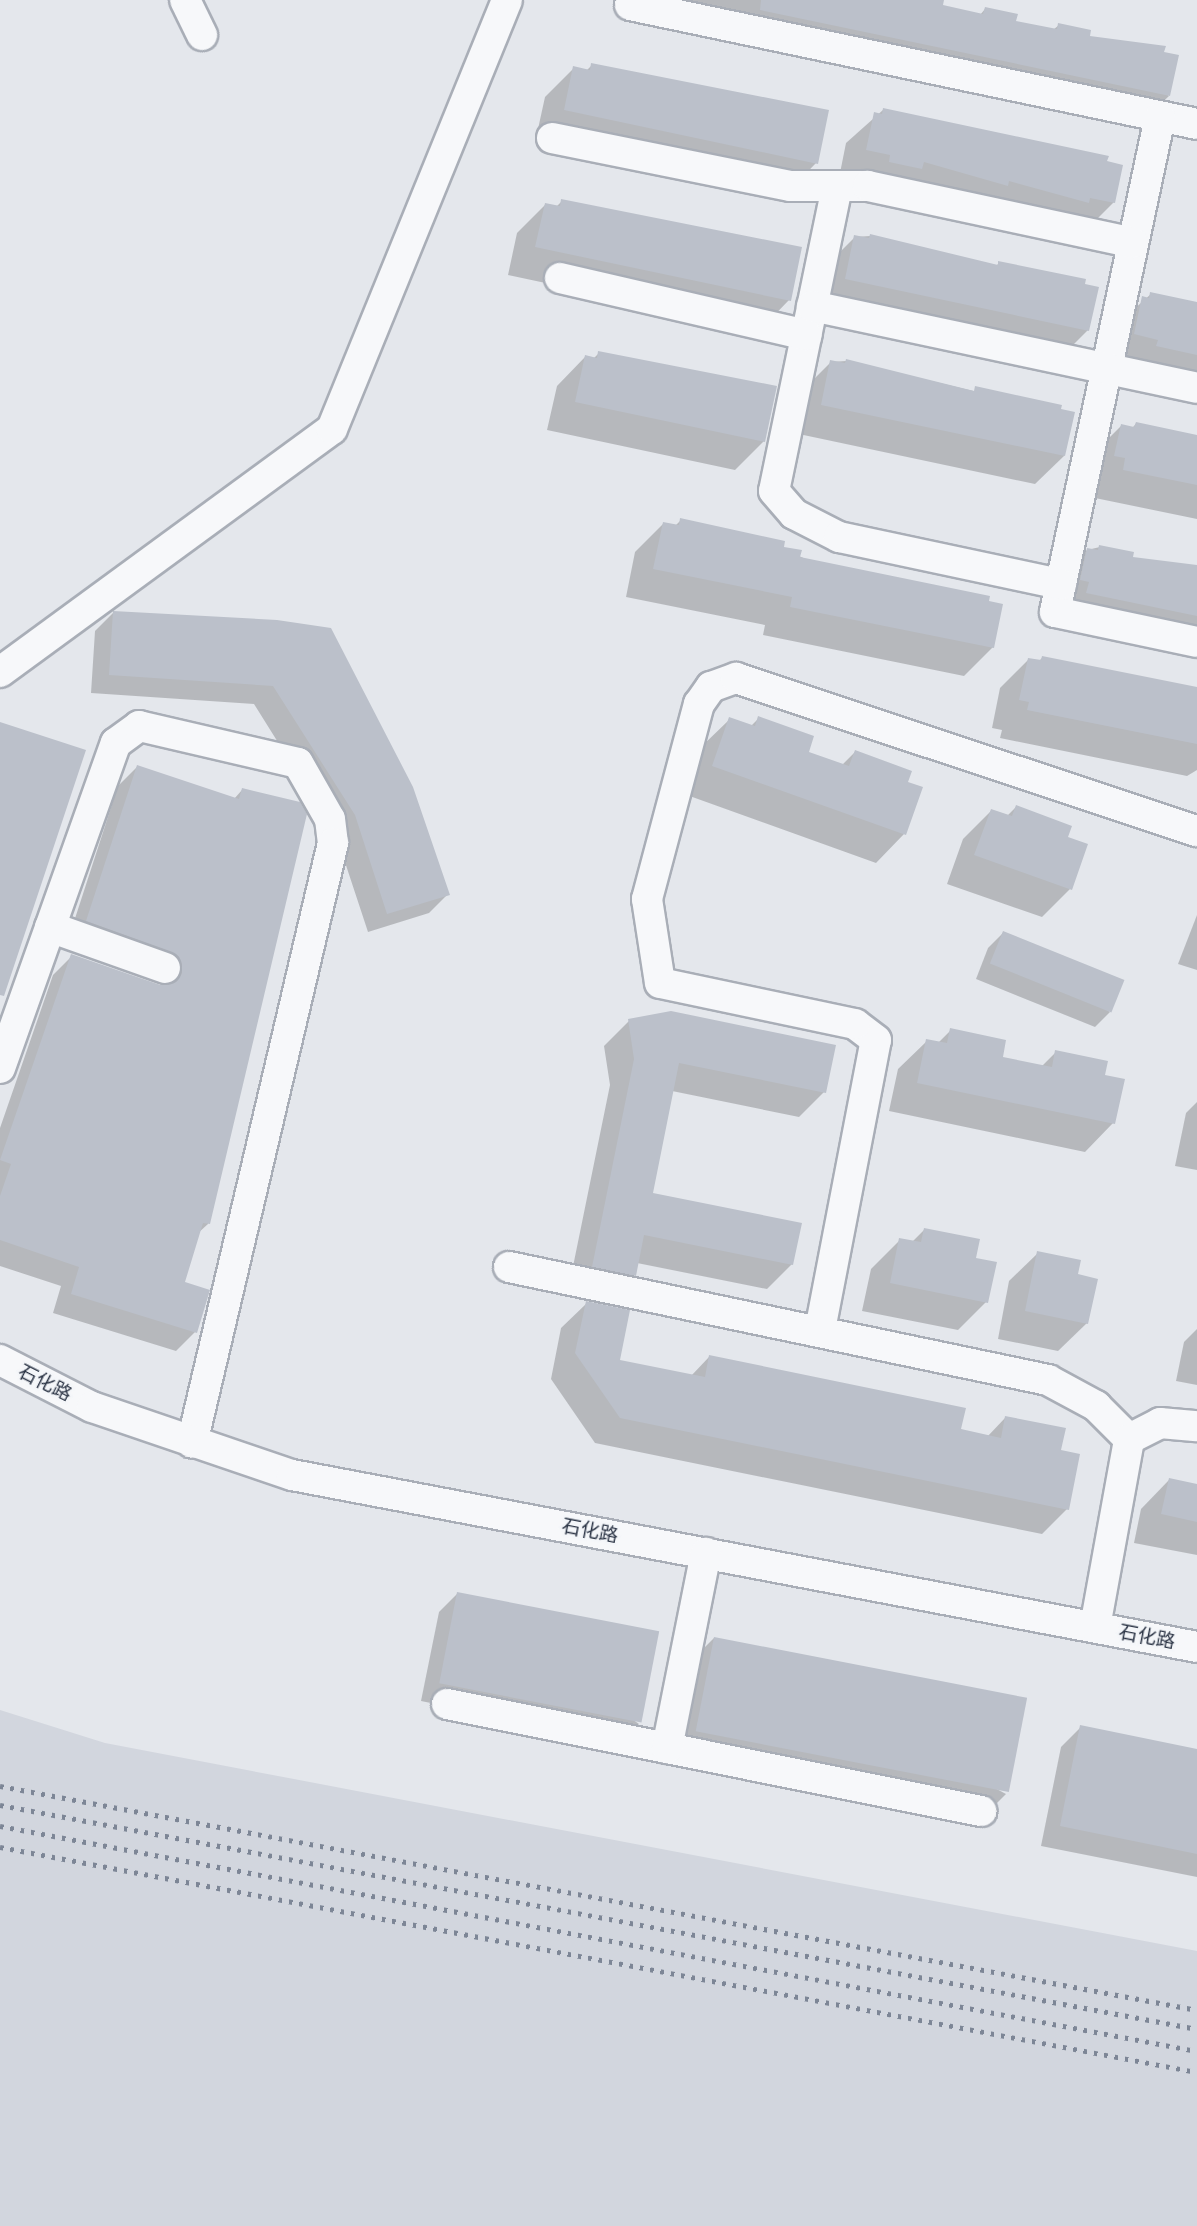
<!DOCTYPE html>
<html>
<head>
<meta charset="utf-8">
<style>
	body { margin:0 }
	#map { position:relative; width:1197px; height:2226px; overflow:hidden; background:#e4e7ec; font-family:Quicksand,"Noto Sans SC",sans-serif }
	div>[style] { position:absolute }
	.built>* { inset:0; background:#d2d6de }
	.shadow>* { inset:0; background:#0003 }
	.building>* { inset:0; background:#bbc0ca; transform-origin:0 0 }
	.roads { filter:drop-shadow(2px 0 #a9aeb7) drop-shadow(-2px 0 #a9aeb7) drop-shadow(0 2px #a9aeb7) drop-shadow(0 -2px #a9aeb7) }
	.minor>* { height:30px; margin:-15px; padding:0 15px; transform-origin:15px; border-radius:15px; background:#f7f8fa }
	.rail>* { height:5px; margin-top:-2.5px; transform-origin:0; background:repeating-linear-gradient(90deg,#7d8696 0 3.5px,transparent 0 10.5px) }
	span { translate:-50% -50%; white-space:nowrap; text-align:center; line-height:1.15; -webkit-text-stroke:5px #f4f6f9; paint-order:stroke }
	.street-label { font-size:19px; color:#2b3445 }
</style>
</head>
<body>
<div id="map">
	<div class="built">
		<i style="clip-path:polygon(0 1710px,105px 1743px,1197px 1951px,1197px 2226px,0 2226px)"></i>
	</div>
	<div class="shadow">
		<i style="clip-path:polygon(644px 0,942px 0,941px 7px,980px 15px,985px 9px,1014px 22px,1053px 30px,1059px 25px,1088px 37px,1169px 96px,1140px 124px)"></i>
		<i style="clip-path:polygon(592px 65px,816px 163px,788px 192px,536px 138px,545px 97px,574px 68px,586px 71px)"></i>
		<i style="clip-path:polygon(883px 110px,1114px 202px,1085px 231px,839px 178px,846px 143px)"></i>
		<i style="clip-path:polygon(562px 201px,789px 300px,761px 329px,508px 275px,517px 233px,545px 205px,556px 207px)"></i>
		<i style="clip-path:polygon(870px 236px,995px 267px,999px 263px,1088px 330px,1059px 359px,818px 308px,827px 265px,855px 237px)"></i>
		<i style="clip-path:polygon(1151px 294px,1197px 304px,1197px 382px,1106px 363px,1114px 327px)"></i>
		<i style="clip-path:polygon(599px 353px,764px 441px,735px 470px,547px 430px,557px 386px,585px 357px,593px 359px)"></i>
		<i style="clip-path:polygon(846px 361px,1059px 411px,1064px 456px,1035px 484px,794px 433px,802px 391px,831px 362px)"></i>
		<i style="clip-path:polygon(1136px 424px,1197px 440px,1197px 519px,1095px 498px,1098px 486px,1087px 484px,1093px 454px,1121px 426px,1132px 428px)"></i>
		<i style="clip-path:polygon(681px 520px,782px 548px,993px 647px,964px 676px,763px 635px,765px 625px,626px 597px,635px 552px,663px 524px,675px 526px)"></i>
		<i style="clip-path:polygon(1100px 547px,1131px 559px,1197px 568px,1197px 649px,1059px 621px,1059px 578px,1087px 550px)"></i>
		<i style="clip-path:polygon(114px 612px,277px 622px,448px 894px,429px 913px,368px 932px,336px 835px,254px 704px,91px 693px,95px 631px)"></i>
		<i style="clip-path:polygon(1042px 658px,1197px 689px,1197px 770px,1187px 776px,1000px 738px,1002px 730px,992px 728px,1000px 688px,1028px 660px,1038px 662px)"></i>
		<i style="clip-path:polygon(759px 718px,807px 753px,842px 765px,855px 752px,906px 783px,904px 834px,876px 863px,684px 794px,701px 747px,730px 719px,751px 726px)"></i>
		<i style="clip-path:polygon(137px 767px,234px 799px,242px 790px,208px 1224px,197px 1234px,182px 1283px,195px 1332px,176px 1351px,53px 1313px,61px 1286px,0 1266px,0 1128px,53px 975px,72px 956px,162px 986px,160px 976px,68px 940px,118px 786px)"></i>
		<i style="clip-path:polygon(1016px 807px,1065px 838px,1070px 889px,1042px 917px,947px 884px,963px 839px,991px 811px,1007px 816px)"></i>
		<i style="clip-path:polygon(1197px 915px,1197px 970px,1178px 964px)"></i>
		<i style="clip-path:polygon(1003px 933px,1110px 1012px,1095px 1027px,976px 979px,988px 948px)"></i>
		<i style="clip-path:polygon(629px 1021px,824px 1092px,799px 1117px,672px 1091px,651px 1194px,792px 1264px,767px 1289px,637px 1263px,634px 1275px,609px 1300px,568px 1291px,610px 1085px,604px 1046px)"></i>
		<i style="clip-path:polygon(951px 1030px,1001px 1058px,1041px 1067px,1056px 1052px,1102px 1076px,1113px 1123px,1085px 1152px,889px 1111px,898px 1069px,927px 1041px,938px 1043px)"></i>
		<i style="clip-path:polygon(1197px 1102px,1197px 1170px,1175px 1166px,1186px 1113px)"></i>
		<i style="clip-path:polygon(924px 1230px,974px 1259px,986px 1302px,958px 1330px,862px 1311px,871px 1269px,900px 1240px,912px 1242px)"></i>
		<i style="clip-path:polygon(1038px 1253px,1076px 1276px,1087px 1323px,1058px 1351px,998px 1339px,1009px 1281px)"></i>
		<i style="clip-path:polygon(587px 1303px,618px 1361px,691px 1376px,709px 1357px,987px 1437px,1005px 1418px,1059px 1451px,1067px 1509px,1042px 1534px,595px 1443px,551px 1379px,561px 1328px)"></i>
		<i style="clip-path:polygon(1197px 1329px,1197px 1385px,1176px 1381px,1184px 1342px)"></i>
		<i style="clip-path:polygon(1169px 1480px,1197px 1486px,1197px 1555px,1134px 1543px,1141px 1509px)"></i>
		<i style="clip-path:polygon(457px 1594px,639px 1724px,621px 1742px,421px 1701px,439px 1612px)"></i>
		<i style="clip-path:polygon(714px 1638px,1006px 1794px,986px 1814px,675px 1751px,694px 1658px)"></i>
		<i style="clip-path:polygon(1081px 1727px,1197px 1751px,1197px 1877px,1041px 1846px,1061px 1747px)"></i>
	</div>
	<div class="building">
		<i style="clip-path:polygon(761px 0,944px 0,943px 5px,983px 14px,985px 7px,1018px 14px,1016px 21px,1057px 29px,1058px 23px,1091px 30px,1090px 36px,1166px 46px,1164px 52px,1179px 55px,1170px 96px,760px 10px)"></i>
		<i style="clip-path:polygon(591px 63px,829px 110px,818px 164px,564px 110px,573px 66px,590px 70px)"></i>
		<i style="clip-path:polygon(883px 108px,1109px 156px,1107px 161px,1123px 165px,1115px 203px,1090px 198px,1089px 203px,1009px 181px,1008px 186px,924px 162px,922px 169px,889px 162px,890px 155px,866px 150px,874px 112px,882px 114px)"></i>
		<i style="clip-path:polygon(561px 199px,802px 247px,791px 301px,535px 247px,545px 203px,560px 206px)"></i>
		<i style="clip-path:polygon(870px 234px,998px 265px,998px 261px,1086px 279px,1085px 284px,1099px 287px,1089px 331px,845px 279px,854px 235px,869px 238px)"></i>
		<i style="clip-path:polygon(1150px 292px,1197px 302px,1197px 355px,1156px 346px,1158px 340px,1134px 334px,1142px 296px,1149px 298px)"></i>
		<i style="clip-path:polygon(598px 351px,777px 386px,765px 442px,575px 402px,585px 355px,597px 358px)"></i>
		<i style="clip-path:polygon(846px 359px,974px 391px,975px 386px,1062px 405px,1061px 409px,1075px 412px,1065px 456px,821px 405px,830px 360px,845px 363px)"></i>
		<i style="clip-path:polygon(1136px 422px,1197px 435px,1197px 485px,1123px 470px,1125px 458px,1114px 456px,1121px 424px,1134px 427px)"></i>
		<i style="clip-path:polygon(680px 518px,785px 541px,784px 547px,802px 550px,800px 557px,990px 596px,989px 601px,1003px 604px,994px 648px,790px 607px,792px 597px,653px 569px,663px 522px,679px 525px)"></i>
		<i style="clip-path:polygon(1099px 545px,1134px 552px,1133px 557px,1197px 565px,1197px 616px,1086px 593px,1089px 582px,1080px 580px,1087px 548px,1098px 550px)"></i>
		<i style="clip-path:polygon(113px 611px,277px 620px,331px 628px,413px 787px,450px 895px,387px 914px,355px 815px,273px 686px,109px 675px)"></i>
		<i style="clip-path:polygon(1042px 656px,1197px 687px,1197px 744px,1027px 710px,1029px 702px,1019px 700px,1028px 658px,1041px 660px)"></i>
		<i style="clip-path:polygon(758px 716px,814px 736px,809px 752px,849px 766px,855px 750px,912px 771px,908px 782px,923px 787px,906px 835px,712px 766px,729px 717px,755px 726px)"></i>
		<i style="clip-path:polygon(0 722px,86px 750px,4px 996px,0 995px)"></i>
		<i style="clip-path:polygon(137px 765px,239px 799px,242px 788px,300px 802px,307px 814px,210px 1224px,203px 1223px,185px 1282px,210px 1290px,197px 1333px,71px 1294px,79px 1267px,0 1240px,0 1196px,11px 1164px,0 1160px,71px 954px,160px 985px,176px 982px,182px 973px,179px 957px,171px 952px,86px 921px)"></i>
		<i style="clip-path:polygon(1016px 805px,1072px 826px,1068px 837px,1088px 844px,1072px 890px,974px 855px,991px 809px,1012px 816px)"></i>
		<i style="left:1003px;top:931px;width:131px;height:35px;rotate:22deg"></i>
		<i style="clip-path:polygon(671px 1011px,836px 1045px,826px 1093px,679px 1063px,653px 1193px,802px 1223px,793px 1265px,644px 1235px,636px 1276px,592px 1267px,634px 1059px,628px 1019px)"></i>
		<i style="clip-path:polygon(950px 1028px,1006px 1040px,1003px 1057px,1052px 1067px,1055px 1050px,1108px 1061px,1105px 1075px,1125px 1079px,1115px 1124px,917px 1083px,926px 1039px,947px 1043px)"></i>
		<i style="clip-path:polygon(924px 1228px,980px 1239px,976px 1258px,997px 1262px,988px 1303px,890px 1283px,899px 1238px,921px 1242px)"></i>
		<i style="clip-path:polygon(1037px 1251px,1081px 1260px,1078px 1274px,1098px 1279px,1088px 1324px,1025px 1311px)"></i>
		<i style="clip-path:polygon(586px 1301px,630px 1310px,620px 1360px,705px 1377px,709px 1355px,966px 1408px,961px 1429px,1001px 1438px,1005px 1416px,1066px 1428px,1061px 1450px,1080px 1454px,1069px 1510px,620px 1418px,575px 1353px)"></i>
		<i style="clip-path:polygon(1169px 1478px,1197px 1484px,1197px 1522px,1161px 1514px)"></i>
		<i style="left:457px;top:1592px;width:206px;height:93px;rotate:11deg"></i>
		<i style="left:714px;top:1637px;width:319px;height:96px;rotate:11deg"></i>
		<i style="clip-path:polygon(1080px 1725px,1197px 1749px,1197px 1854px,1060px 1826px)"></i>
	</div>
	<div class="roads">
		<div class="minor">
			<i style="left:185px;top:0;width:39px;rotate:64deg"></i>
			<i style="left:630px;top:5px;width:579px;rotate:11.85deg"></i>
			<i style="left:1160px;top:117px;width:506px;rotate:101.98deg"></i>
			<i style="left:1055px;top:612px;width:145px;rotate:11.9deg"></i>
			<i style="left:552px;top:138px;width:243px;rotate:11.4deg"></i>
			<i style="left:790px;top:186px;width:78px"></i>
			<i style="left:868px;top:186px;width:271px;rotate:12.1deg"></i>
			<i style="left:837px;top:187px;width:310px;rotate:101.7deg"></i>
			<i style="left:774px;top:491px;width:30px;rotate:49deg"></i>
			<i style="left:794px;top:514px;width:51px;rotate:27.1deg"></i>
			<i style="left:839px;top:537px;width:227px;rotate:12deg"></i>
			<i style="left:560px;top:278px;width:253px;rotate:13deg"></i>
			<i style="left:812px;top:306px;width:394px;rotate:12deg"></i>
			<i style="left:0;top:672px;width:411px;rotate:-36.2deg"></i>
			<i style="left:332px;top:429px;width:463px;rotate:-67.8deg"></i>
			<i style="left:50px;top:927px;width:122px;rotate:19.6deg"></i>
			<i style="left:0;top:1068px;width:345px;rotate:-70.4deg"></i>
			<i style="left:116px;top:743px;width:29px;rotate:-36deg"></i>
			<i style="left:139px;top:726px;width:163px;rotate:13.1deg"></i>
			<i style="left:298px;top:763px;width:64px;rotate:60.3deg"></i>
			<i style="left:330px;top:819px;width:24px;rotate:83deg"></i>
			<i style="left:333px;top:843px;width:616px;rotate:103.22deg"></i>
			<i style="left:509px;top:1267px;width:551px;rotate:11.84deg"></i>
			<i style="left:1048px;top:1380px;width:55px;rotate:28.4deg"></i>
			<i style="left:1096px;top:1406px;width:47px;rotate:45deg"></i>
			<i style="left:820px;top:1330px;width:295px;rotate:-79.1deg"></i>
			<i style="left:876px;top:1040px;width:26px;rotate:-143deg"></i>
			<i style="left:855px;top:1024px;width:199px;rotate:-168.1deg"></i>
			<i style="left:660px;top:983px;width:85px;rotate:-98.8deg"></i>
			<i style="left:647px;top:899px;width:202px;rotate:-75.1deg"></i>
			<i style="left:699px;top:704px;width:21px;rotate:-55deg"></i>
			<i style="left:711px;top:687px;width:27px;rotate:-20deg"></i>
			<i style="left:736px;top:678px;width:486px;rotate:18.4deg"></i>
			<i style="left:0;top:1360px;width:103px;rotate:27.1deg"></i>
			<i style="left:92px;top:1407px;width:211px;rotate:18.8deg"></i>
			<i style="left:292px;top:1475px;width:921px;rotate:10.76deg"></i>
			<i style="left:1095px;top:1627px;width:191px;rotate:-79.7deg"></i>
			<i style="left:1129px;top:1439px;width:35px;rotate:-27deg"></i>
			<i style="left:1160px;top:1423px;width:37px;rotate:5deg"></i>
			<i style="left:447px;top:1704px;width:545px;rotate:11.33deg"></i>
			<i style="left:667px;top:1748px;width:199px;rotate:-78.7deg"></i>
		</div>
	</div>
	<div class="rail">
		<i style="left:0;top:1786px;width:1218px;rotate:10.6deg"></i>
		<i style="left:0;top:1805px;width:1218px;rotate:10.6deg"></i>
		<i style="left:0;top:1826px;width:1218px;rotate:10.65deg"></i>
		<i style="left:0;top:1847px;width:1218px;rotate:10.65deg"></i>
	</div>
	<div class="street-label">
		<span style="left:45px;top:1383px;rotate:27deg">石化路</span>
		<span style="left:590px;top:1531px;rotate:11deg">石化路</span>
		<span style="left:1147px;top:1637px;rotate:11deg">石化路</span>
	</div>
</div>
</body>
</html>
